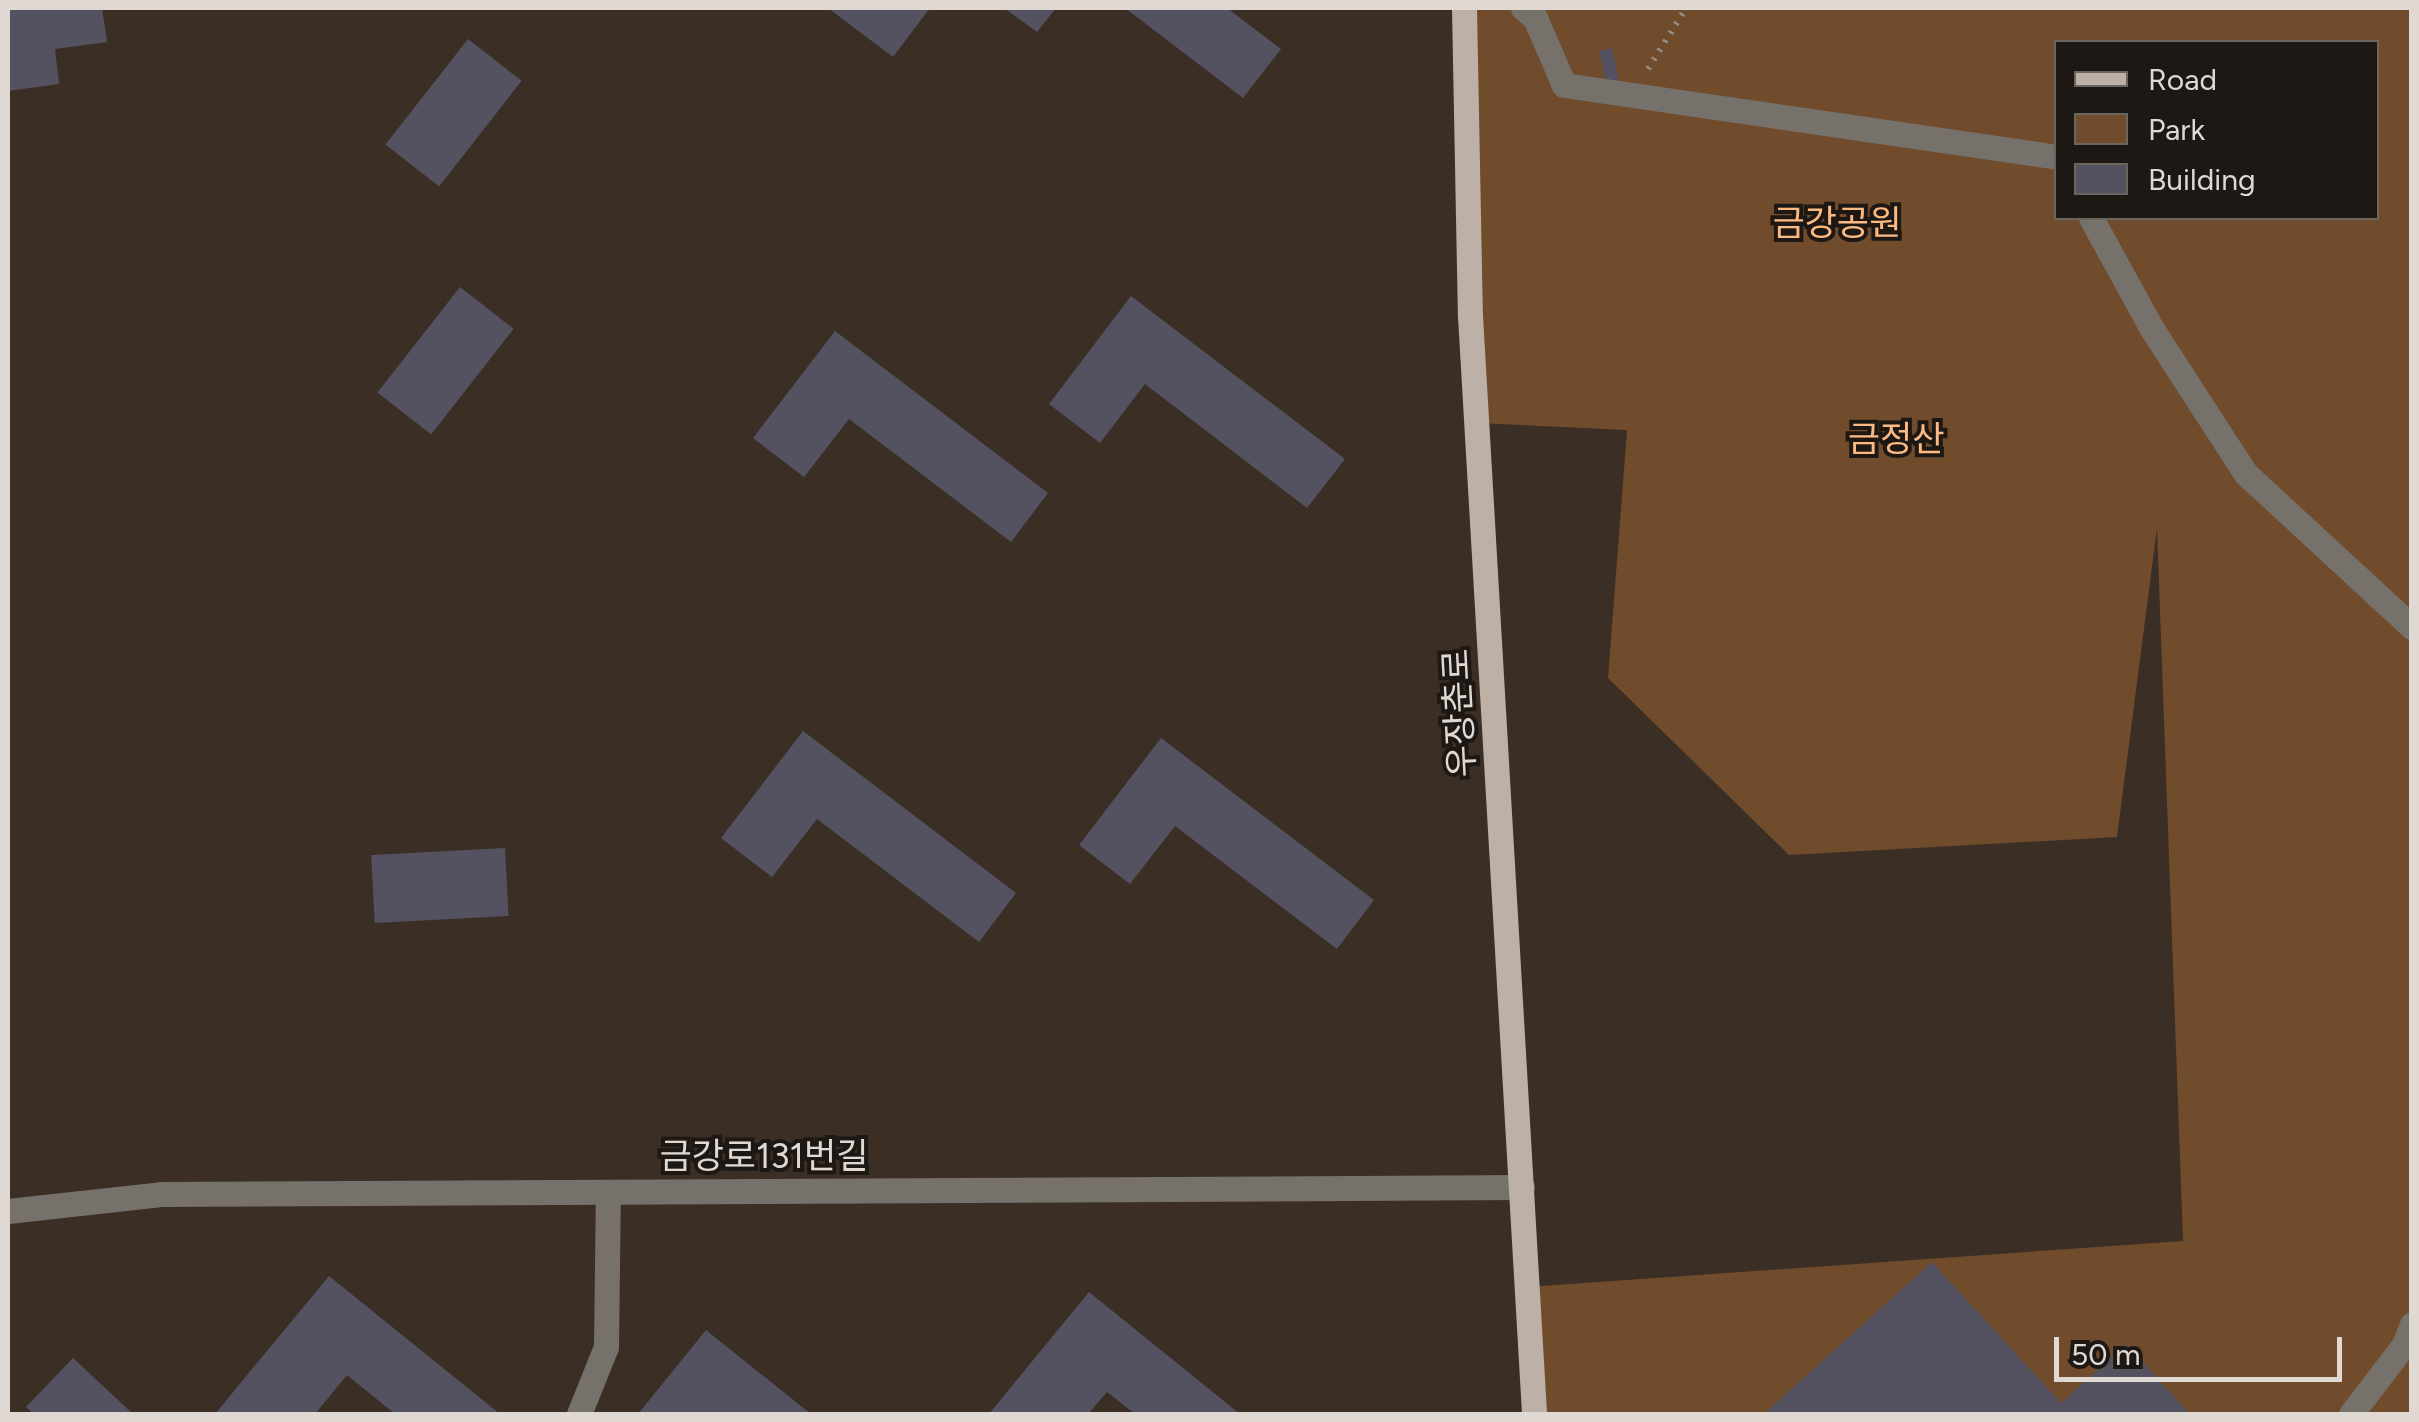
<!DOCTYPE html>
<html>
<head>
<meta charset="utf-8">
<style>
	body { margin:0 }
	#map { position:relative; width:2419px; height:1422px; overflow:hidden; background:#3b2e25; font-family:Figtree,"Noto Sans KR",sans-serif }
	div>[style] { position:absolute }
	.green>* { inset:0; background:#704c2c }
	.building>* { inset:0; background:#545260; transform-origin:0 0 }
	.path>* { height:6px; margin-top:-3px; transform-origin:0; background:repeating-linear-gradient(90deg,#958b83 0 2.5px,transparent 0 10.5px) }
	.minor>* { height:25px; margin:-12.5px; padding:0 12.5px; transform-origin:12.5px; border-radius:12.5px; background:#77716c }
	.major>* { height:25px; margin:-12.5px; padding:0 12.5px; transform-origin:12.5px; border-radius:12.5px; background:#bdb0a6 }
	span { translate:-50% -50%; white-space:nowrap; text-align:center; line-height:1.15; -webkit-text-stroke:8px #1d1814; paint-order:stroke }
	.park-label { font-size:35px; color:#fcb981 }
	.street-label { font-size:35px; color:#e0d8d2 }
	.frame { position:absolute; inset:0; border:10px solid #e0d8d2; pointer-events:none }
	.legend { position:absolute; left:2054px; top:40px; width:325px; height:180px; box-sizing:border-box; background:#1d1814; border:2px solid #6b6560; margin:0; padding:12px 18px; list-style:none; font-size:30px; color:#e0d8d2 }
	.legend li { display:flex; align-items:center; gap:20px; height:50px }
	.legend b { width:50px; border:2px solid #6b6560 }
	.scale { position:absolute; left:2054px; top:1337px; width:288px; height:45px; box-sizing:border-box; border:5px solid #e0d8d2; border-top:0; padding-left:12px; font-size:30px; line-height:35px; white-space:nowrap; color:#e0d8d2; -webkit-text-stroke:8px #1d1814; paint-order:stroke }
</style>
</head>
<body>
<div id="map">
	<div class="green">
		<i style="clip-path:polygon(evenodd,1469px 8px,2411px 8px,2411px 1414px,1534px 1414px,1527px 1287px,2183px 1241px,2157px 528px,2117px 837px,1789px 855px,1608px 678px,1627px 430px,1477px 423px,1469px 8px,2056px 42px,2376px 42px,2376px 218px,2056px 218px,2056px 42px)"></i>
	</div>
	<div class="building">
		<i style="clip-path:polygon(8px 8px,102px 8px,107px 42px,55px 49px,59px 84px,8px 91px)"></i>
		<i style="clip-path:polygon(828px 8px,930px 8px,893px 57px)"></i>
		<i style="clip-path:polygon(1004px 8px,1056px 8px,1037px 32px)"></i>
		<i style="clip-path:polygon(1125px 8px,1227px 8px,1281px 49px,1243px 98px)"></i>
		<i style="left:468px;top:39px;width:68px;height:134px;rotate:38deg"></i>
		<i style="left:1612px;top:48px;width:53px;height:13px;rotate:78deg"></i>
		<i style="left:460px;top:287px;width:68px;height:134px;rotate:38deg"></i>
		<i style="clip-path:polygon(1131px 296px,1345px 459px,1307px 508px,1145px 384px,1100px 443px,1049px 404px)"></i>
		<i style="clip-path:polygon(835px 331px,1048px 493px,1011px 542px,849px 419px,804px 477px,753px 438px)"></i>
		<i style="clip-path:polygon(803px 731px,1016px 893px,979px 942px,817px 819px,772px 877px,721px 838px)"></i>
		<i style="clip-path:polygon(1161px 738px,1374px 900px,1337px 949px,1175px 826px,1130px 884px,1079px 845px)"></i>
		<i style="left:505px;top:848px;width:68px;height:134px;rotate:87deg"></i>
		<i style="clip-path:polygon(1932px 1262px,2061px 1403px,2126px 1344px,2190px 1414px,1764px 1414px)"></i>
		<i style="clip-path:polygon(329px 1276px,500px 1414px,395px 1414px,347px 1375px,315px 1414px,215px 1414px)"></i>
		<i style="clip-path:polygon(1089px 1292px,1240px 1414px,1135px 1414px,1107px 1392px,1088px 1414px,989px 1414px)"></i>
		<i style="clip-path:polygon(706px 1330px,811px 1414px,638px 1414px)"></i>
		<i style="clip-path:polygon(73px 1358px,133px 1414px,34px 1414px,26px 1407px)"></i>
	</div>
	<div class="path">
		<i style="left:1648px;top:69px;width:72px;rotate:-58.1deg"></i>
	</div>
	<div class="minor">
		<i style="left:1523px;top:8px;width:16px;rotate:40deg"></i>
		<i style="left:1535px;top:18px;width:73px;rotate:66.6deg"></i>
		<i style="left:1564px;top:85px;width:497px;rotate:8.3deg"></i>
		<i style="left:2091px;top:218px;width:127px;rotate:61.2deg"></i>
		<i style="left:2152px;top:329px;width:171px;rotate:57.1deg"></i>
		<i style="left:2245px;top:473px;width:227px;rotate:42.7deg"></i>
		<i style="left:8px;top:1211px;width:154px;rotate:-6.3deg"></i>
		<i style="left:161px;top:1194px;width:1361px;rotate:-0.29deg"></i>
		<i style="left:579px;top:1414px;width:72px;rotate:-68.1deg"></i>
		<i style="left:606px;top:1347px;width:155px;rotate:-89.3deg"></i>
		<i style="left:2351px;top:1414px;width:87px;rotate:-52.5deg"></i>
		<i style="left:2404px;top:1345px;width:22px;rotate:-69deg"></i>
	</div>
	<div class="major">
		<i style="left:1464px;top:8px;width:308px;rotate:88.9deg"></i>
		<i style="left:1470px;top:316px;width:1100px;rotate:86.66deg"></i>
	</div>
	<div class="park-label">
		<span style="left:1837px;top:223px">금강공원</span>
		<span style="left:1896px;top:439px">금정산</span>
	</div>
	<div class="street-label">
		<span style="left:1459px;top:713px;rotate:-93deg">우장춘로</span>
		<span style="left:764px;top:1156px">금강로131번길</span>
	</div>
	<div class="frame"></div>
	<ul class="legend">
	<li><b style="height:12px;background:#bdb0a6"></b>Road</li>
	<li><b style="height:28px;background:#704c2c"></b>Park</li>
	<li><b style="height:28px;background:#545260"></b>Building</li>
	</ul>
	<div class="scale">50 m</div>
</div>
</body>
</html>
